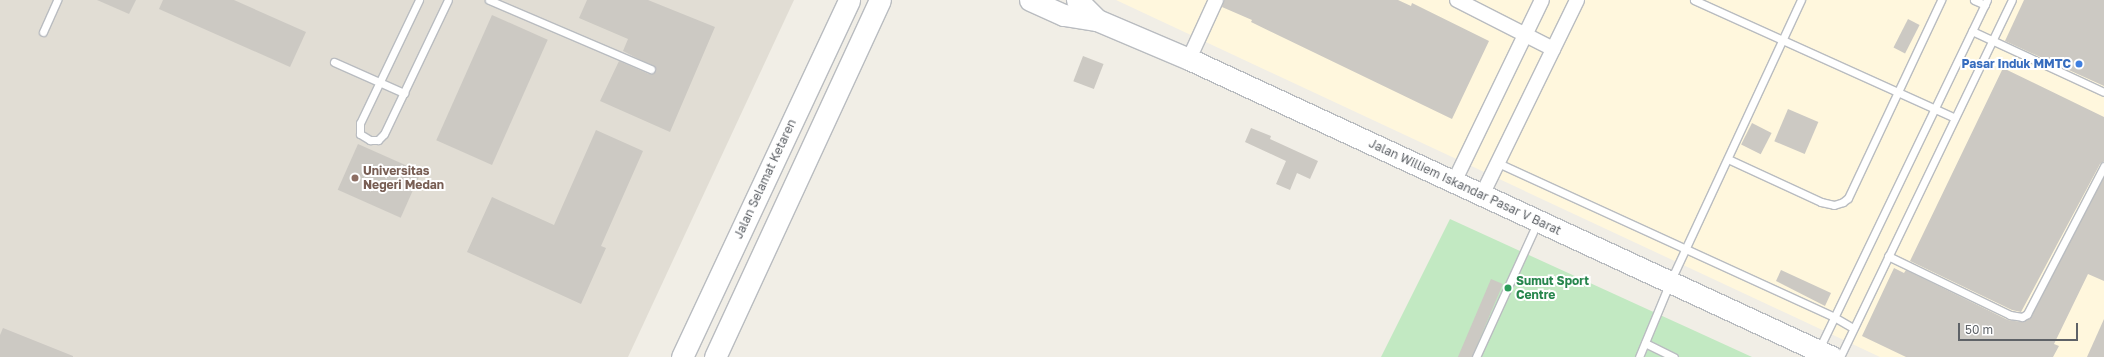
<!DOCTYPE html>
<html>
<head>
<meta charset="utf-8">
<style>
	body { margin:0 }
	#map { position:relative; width:2104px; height:357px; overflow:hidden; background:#f1eee6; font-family:"Golos Text",sans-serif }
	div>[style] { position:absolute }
	.commercial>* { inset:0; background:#fff7dd }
	.education>* { inset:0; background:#e1ddd4 }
	.green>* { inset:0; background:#c2e9c2 }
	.building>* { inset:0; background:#ccc9c3; transform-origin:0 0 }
	.roads { filter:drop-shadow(1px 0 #b9bcc0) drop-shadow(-1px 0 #b9bcc0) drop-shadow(0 1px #b9bcc0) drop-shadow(0 -1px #b9bcc0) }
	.lane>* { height:7px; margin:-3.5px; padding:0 3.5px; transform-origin:3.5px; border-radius:3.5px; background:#fff }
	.street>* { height:14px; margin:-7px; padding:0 7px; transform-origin:7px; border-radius:7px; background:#fff }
	.secondary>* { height:21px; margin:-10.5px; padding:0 10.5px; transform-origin:10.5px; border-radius:10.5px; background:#fff }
	.dots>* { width:11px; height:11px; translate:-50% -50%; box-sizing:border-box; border:2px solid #fff; border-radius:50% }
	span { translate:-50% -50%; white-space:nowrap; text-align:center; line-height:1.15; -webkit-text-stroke:4px #fff; paint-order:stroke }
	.shop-label { font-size:12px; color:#366cbe; font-weight:700 }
	.right { translate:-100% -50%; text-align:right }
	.education-label { font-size:12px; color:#785e54; font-weight:700 }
	.left { translate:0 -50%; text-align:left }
	.street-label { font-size:12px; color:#5e6267 }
	.leisure-label { font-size:12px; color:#27864d; font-weight:700 }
	.scale { position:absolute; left:1958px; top:323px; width:120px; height:18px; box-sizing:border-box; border:2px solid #5e6267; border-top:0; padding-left:5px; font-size:12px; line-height:14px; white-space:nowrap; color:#5e6267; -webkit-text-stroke:3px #fff; paint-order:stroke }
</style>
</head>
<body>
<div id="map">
	<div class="commercial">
		<i style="clip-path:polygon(1116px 0,2104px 0,2104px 357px,1880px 357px)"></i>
	</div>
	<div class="education">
		<i style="clip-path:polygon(0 0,794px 0,628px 357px,0 357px)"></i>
	</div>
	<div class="green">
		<i style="clip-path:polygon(1450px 219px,1752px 357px,1381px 357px)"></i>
	</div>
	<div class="building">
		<i style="clip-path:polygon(97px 0,136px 0,129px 14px)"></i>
		<i style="clip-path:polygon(163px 0,234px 0,306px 32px,290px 67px,159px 9px)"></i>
		<i style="clip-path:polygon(587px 0,648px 0,715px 27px,670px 132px,600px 101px,619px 61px,649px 74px,654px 73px,656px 68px,623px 51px,628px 39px,579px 18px)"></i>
		<i style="clip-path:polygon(1224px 0,1398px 0,1411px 6px,1412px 3px,1489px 41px,1452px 119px,1251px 22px,1252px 20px,1222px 7px)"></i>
		<i style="clip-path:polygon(2024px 0,2104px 0,2104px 86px,2005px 41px)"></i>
		<i style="left:492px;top:15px;width:61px;height:137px;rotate:24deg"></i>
		<i style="left:1908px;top:19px;width:13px;height:32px;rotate:27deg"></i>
		<i style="left:1083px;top:56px;width:22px;height:27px;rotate:21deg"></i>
		<i style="clip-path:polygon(2003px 68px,2104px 117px,2104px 161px,2100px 164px,2021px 312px,2012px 310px,1910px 261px)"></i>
		<i style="left:1788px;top:109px;width:33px;height:35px;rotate:23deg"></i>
		<i style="left:1752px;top:123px;width:22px;height:24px;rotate:27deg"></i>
		<i style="clip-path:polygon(1251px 128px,1271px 136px,1270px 139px,1318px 161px,1310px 179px,1297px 173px,1290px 190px,1276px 184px,1286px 161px,1245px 142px)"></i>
		<i style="clip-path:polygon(596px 130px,643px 151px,601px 246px,606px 248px,581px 304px,467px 252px,492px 197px,554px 225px)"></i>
		<i style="left:358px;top:144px;width:69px;height:50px;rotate:24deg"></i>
		<i style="clip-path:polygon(2104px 177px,2104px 281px,2088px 274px,2054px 344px,2059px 346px,2053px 357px,1906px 357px,1862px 336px,1894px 268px,1904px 273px,1906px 270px,2008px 320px,2022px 322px,2030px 318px)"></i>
		<i style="clip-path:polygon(1781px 270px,1831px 293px,1825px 306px,1776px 281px)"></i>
		<i style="left:1491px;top:279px;width:13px;height:86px;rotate:23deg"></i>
		<i style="clip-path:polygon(2104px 319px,2104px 357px,2087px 357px)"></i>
		<i style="clip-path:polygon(3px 328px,73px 356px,73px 357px,0 357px,0 335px)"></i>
	</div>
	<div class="roads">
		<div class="lane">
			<i style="left:419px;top:0;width:136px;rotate:115.6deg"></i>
			<i style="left:360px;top:123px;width:11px;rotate:90deg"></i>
			<i style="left:360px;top:134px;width:12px;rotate:31deg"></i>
			<i style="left:370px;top:140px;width:8px"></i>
			<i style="left:378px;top:140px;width:8px;rotate:-45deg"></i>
			<i style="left:384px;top:134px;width:148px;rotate:-64.5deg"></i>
			<i style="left:489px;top:0;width:176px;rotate:23.1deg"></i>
			<i style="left:1694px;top:0;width:286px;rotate:24.3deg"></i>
			<i style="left:1974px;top:0;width:12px;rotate:24deg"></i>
			<i style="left:1972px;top:31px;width:145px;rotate:24.8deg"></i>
			<i style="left:43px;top:32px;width:35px;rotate:-66deg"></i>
			<i style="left:334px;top:62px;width:77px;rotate:23.9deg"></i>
			<i style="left:1728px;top:159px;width:102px;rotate:24.8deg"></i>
			<i style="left:1821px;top:202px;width:13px;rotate:13deg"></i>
			<i style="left:1834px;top:205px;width:9px;rotate:-18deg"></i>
			<i style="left:1843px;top:202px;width:6px;rotate:-39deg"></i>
			<i style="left:1848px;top:198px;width:219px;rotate:-64.8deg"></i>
			<i style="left:1498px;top:163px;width:370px;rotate:24.6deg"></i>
			<i style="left:1834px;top:317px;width:22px;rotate:30deg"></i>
			<i style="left:1888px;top:256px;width:136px;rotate:25.8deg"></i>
			<i style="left:2010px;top:315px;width:12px;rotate:9deg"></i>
			<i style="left:2022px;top:317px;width:6px;rotate:-31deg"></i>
			<i style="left:2027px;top:314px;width:167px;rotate:-62.5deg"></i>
			<i style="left:1645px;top:343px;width:32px;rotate:26deg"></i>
			<i style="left:1819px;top:349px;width:387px;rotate:-64.3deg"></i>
			<i style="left:1476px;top:357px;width:147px;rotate:-65.5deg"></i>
			<i style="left:1639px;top:357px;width:81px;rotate:-67.5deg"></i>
			<i style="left:1670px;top:282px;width:311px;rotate:-65.1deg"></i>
			<i style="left:1840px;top:357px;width:396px;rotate:-64.3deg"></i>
		</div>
		<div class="street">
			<i style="left:1457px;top:0;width:108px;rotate:27deg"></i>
			<i style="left:1189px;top:59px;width:65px;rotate:-65.4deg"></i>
			<i style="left:1454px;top:182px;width:202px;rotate:-64.2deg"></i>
			<i style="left:1482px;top:195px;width:217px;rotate:-64deg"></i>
		</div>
		<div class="secondary">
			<i style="left:1030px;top:0;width:37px;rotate:24deg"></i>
			<i style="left:1064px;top:15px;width:33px;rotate:9deg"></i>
			<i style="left:1097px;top:20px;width:100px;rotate:23deg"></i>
			<i style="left:1189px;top:59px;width:709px;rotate:24.87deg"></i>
			<i style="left:1077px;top:0;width:28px;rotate:45deg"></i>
			<i style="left:682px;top:357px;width:394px;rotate:-64.9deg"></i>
			<i style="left:715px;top:357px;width:393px;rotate:-65.2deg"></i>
		</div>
	</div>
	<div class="dots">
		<i style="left:2079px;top:64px;background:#3f7fe0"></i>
		<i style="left:355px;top:178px;background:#8d6e63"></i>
		<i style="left:1508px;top:288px;background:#2e9e5b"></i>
	</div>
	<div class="shop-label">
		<span class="right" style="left:2071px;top:64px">Pasar Induk MMTC</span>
	</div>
	<div class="education-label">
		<span class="left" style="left:363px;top:178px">Universitas<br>Negeri Medan</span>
	</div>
	<div class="street-label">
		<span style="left:765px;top:179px;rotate:-65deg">Jalan Selamat Ketaren</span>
		<span style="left:1465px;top:187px;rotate:25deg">Jalan Williem Iskandar Pasar V Barat</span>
	</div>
	<div class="leisure-label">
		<span class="left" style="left:1516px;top:288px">Sumut Sport<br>Centre</span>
	</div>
	<div class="scale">50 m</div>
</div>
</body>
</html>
